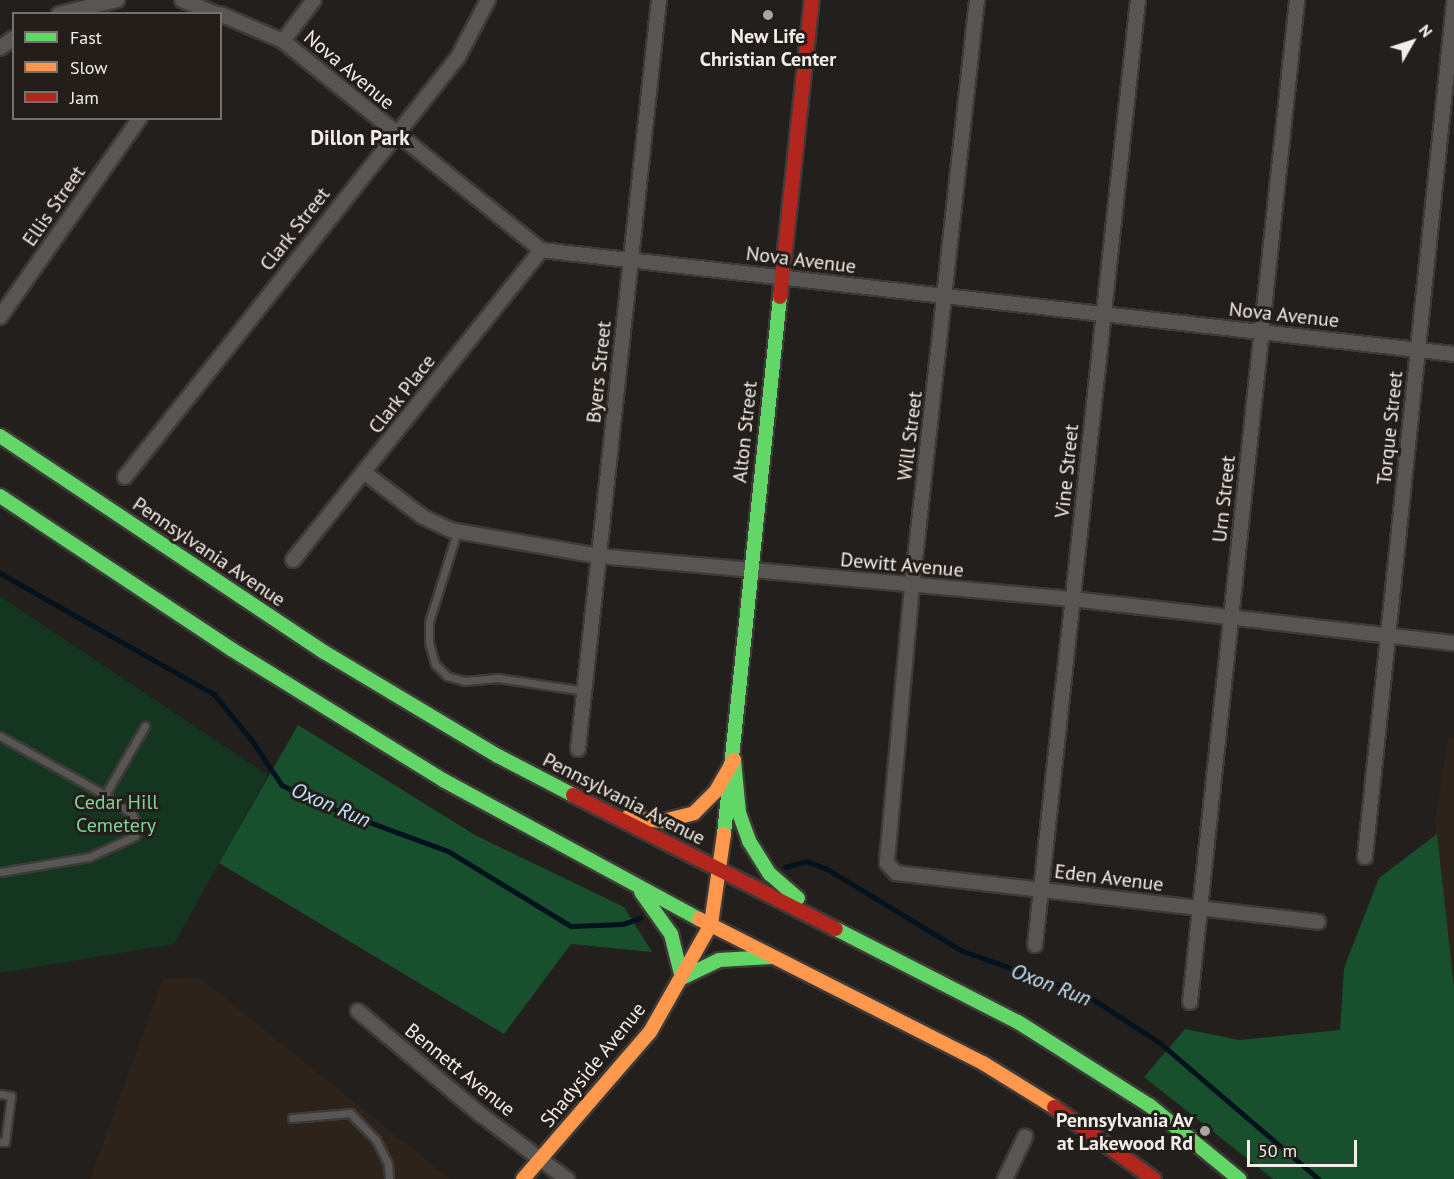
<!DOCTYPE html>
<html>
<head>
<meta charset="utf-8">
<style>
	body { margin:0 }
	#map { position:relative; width:1454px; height:1179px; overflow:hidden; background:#221f1c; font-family:"PT Sans",sans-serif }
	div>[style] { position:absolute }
	.built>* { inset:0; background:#2d231b }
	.green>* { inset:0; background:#14351f }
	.forest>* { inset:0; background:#18502d }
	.stream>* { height:4.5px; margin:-2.25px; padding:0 2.25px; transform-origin:2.25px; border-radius:2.25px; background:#03121d }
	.roads { filter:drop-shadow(2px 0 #3d3a38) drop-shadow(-2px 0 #3d3a38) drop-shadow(0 2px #3d3a38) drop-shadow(0 -2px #3d3a38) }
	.lane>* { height:7px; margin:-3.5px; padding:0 3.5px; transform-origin:3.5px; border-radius:3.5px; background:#585654 }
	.street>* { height:14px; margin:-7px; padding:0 7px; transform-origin:7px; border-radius:7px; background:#585654 }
	.fast>* { height:14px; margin:-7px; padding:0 7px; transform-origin:7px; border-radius:7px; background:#63d668 }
	.slow>* { height:14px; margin:-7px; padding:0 7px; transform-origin:7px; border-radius:7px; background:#ff974d }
	.jam>* { height:14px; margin:-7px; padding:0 7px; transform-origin:7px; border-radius:7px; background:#b3261e }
	.dots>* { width:16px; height:16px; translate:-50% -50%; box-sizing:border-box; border:3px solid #241e1a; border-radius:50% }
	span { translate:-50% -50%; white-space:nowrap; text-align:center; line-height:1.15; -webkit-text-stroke:6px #241e1a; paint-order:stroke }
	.poi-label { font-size:20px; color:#f1edea; font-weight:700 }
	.right { translate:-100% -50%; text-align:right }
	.street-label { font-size:20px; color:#f1edea }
	.park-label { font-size:20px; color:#7ed79a }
	.neighbourhood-label { font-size:21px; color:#f1edea; font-weight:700 }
	.water-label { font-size:21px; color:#bee3f8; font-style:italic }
	.legend { position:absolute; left:12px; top:12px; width:210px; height:108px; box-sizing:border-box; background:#241e1a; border:2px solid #76716d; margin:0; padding:8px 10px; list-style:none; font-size:18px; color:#f1edea }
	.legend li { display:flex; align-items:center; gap:12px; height:30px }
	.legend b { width:30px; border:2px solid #76716d }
	.north { position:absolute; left:1382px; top:12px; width:60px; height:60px; -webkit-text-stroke:4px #241e1a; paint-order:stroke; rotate:51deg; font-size:16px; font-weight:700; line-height:24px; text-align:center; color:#f1edea }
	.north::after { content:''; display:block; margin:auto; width:21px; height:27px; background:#f1edea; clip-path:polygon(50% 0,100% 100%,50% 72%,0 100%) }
	.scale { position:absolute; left:1247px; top:1140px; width:110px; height:27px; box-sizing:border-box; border:3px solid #f1edea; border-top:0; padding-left:8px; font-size:18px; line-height:21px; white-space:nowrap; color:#f1edea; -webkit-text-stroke:4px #241e1a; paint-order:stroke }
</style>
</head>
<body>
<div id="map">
	<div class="built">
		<i style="clip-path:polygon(1454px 735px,1454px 987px,1435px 821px,1448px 738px)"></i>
		<i style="clip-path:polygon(200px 978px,450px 1179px,90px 1179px,163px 979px)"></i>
	</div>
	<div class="green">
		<i style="clip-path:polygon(0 596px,268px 775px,174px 944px,0 973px)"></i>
	</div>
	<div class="forest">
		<i style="clip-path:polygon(298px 725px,475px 835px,624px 907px,652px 952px,571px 944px,504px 1034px,219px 863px)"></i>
		<i style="clip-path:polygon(1437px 834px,1454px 987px,1454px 1179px,1273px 1179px,1144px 1077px,1185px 1029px,1239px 1040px,1340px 1030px,1344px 968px,1379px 878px)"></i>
	</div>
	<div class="stream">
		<i style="left:0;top:573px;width:246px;rotate:29.5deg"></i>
		<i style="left:214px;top:694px;width:58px;rotate:50.6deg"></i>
		<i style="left:251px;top:739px;width:55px;rotate:56deg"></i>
		<i style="left:282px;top:785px;width:40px;rotate:26.6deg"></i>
		<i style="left:318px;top:803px;width:139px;rotate:20.3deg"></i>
		<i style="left:448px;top:851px;width:144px;rotate:31.4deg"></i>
		<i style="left:571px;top:926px;width:52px;rotate:-2.2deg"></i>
		<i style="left:623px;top:924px;width:18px;rotate:-19deg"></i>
		<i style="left:785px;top:867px;width:23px;rotate:-15deg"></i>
		<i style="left:807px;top:861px;width:24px;rotate:22deg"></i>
		<i style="left:829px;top:870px;width:157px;rotate:31.2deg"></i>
		<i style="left:963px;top:951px;width:129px;rotate:19.4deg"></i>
		<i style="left:1085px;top:994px;width:88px;rotate:33deg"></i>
		<i style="left:1159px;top:1042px;width:211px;rotate:40.6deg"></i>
	</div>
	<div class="roads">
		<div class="lane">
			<i style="left:457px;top:532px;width:94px;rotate:107.3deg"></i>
			<i style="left:429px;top:622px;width:21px;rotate:90deg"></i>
			<i style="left:429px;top:643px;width:22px;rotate:74deg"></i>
			<i style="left:435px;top:664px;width:17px;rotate:45deg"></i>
			<i style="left:447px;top:676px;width:18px;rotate:16deg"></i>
			<i style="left:464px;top:681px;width:34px;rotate:-5deg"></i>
			<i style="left:498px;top:678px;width:88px;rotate:8.5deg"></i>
			<i style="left:0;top:736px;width:120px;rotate:29.3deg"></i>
			<i style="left:105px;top:795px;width:33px;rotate:35deg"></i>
			<i style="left:132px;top:814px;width:11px;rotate:63deg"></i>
			<i style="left:137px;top:824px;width:12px;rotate:99deg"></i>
			<i style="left:135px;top:836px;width:51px;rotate:155.5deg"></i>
			<i style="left:89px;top:857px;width:90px;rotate:170.4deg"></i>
			<i style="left:105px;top:795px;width:80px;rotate:-59.9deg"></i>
			<i style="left:0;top:1094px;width:11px;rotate:10deg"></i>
			<i style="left:11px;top:1096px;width:46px;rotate:97.4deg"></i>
			<i style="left:5px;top:1142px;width:5px;rotate:180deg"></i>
			<i style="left:292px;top:1118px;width:58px;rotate:-4.9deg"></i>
			<i style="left:350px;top:1113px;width:37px;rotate:46deg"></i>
			<i style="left:376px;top:1140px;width:27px;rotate:63deg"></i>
			<i style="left:388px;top:1164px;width:15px;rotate:86deg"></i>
		</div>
		<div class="street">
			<i style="left:182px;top:0;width:38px;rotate:22deg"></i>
			<i style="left:977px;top:0;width:590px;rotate:96.33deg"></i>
			<i style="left:912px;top:586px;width:278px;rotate:95.2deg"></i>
			<i style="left:887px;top:863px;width:13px;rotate:48deg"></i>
			<i style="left:896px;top:873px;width:425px;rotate:6.6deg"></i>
			<i style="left:59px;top:14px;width:60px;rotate:-13.6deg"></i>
			<i style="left:220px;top:14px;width:69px;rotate:23.2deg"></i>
			<i style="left:283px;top:41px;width:332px;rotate:39deg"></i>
			<i style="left:541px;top:250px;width:919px;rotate:6.5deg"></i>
			<i style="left:283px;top:41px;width:51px;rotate:-52.9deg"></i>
			<i style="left:0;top:48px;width:17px;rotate:-36deg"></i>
			<i style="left:0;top:317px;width:243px;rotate:-54.9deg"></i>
			<i style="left:365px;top:473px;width:73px;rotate:37.2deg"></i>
			<i style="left:423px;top:517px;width:31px;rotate:25deg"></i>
			<i style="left:451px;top:530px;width:150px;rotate:10deg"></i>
			<i style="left:599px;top:556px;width:476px;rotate:5.2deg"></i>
			<i style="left:1073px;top:599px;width:384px;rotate:6.6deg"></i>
			<i style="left:125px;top:477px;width:536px;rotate:-51.59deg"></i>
			<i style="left:458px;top:57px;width:64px;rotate:-62.2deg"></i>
			<i style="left:293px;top:560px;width:397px;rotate:-51.3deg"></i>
			<i style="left:578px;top:749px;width:753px;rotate:-83.83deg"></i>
			<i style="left:1365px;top:857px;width:859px;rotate:-84.05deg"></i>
			<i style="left:1035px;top:945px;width:951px;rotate:-83.78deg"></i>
			<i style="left:1190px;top:1002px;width:1008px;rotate:-83.9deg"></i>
			<i style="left:358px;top:1011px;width:160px;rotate:40.2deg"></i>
			<i style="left:480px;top:1114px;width:109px;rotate:36.8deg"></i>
			<i style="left:1005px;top:1179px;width:47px;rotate:-64.5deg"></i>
		</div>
		<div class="fast">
			<i style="left:0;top:436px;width:389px;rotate:33.7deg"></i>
			<i style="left:324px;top:652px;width:203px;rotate:30.9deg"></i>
			<i style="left:498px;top:756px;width:85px;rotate:27.5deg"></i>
			<i style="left:0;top:496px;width:277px;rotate:33.5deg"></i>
			<i style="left:231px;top:649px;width:249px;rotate:31.7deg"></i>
			<i style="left:443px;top:780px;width:291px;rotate:28.5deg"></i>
			<i style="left:734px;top:760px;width:53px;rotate:84.6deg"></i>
			<i style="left:739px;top:813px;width:30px;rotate:70deg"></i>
			<i style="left:749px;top:841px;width:39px;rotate:58deg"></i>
			<i style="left:770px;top:874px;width:37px;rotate:41deg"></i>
			<i style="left:724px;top:834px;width:540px;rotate:-84.05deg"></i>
			<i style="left:641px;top:892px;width:52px;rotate:54.5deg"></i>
			<i style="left:671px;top:934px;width:45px;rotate:76deg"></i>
			<i style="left:682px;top:978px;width:41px;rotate:-25.9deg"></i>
			<i style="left:719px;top:960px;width:52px;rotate:-3.3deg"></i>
			<i style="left:836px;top:929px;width:204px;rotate:27.1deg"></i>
			<i style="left:1018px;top:1022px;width:155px;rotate:32.4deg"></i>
			<i style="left:1149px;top:1105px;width:117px;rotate:39.4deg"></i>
		</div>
		<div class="slow">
			<i style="left:628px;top:817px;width:35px;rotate:7deg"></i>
			<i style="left:663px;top:821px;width:32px;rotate:-14deg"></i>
			<i style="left:694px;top:813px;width:31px;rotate:-45deg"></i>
			<i style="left:716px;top:791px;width:36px;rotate:-60deg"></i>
			<i style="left:699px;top:919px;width:318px;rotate:26.9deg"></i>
			<i style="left:983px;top:1063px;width:84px;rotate:31.8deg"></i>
			<i style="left:523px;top:1179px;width:194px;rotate:-49.2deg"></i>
			<i style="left:650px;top:1032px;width:124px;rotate:-60.5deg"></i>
			<i style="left:711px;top:924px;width:91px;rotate:-81.8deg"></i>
		</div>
		<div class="jam">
			<i style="left:780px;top:297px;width:299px;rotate:-83.9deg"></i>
			<i style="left:573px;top:795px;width:295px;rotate:27deg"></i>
			<i style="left:1054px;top:1107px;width:123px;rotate:35.8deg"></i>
		</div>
	</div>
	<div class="dots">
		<i style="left:768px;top:15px;background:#a9a5a2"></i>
		<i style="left:1205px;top:1131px;background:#a9a5a2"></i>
	</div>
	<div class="poi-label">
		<span style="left:768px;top:48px">New Life<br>Christian Center</span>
		<span class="right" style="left:1193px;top:1132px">Pennsylvania Av<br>at Lakewood Rd</span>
	</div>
	<div class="street-label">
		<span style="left:349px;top:70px;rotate:40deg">Nova Avenue</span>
		<span style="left:54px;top:206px;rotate:-55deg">Ellis Street</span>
		<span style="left:295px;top:229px;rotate:-52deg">Clark Street</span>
		<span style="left:801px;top:260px;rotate:7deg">Nova Avenue</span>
		<span style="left:1284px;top:315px;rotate:6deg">Nova Avenue</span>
		<span style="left:599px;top:372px;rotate:-84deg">Byers Street</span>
		<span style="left:402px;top:394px;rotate:-52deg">Clark Place</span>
		<span style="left:1390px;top:428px;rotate:-84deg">Torque Street</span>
		<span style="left:745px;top:432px;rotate:-84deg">Alton Street</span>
		<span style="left:910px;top:436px;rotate:-83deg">Will Street</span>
		<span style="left:1067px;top:471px;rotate:-84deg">Vine Street</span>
		<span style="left:1224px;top:499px;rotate:-84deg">Urn Street</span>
		<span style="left:209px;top:552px;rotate:34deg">Pennsylvania Avenue</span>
		<span style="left:902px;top:565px;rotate:5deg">Dewitt Avenue</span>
		<span style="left:624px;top:799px;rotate:27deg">Pennsylvania Avenue</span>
		<span style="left:1109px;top:878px;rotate:7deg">Eden Avenue</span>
		<span style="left:593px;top:1065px;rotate:-51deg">Shadyside Avenue</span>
		<span style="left:460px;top:1070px;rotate:39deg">Bennett Avenue</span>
	</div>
	<div class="park-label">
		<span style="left:116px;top:814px">Cedar Hill<br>Cemetery</span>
	</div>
	<div class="neighbourhood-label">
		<span style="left:360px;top:138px">Dillon Park</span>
	</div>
	<div class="water-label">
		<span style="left:331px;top:805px;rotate:23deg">Oxon Run</span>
		<span style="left:1051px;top:985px;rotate:21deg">Oxon Run</span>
	</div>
	<ul class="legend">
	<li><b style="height:8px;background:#63d668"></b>Fast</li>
	<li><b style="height:8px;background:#ff974d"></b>Slow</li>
	<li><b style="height:8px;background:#b3261e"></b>Jam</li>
	</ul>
	<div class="north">N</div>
	<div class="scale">50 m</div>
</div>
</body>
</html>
